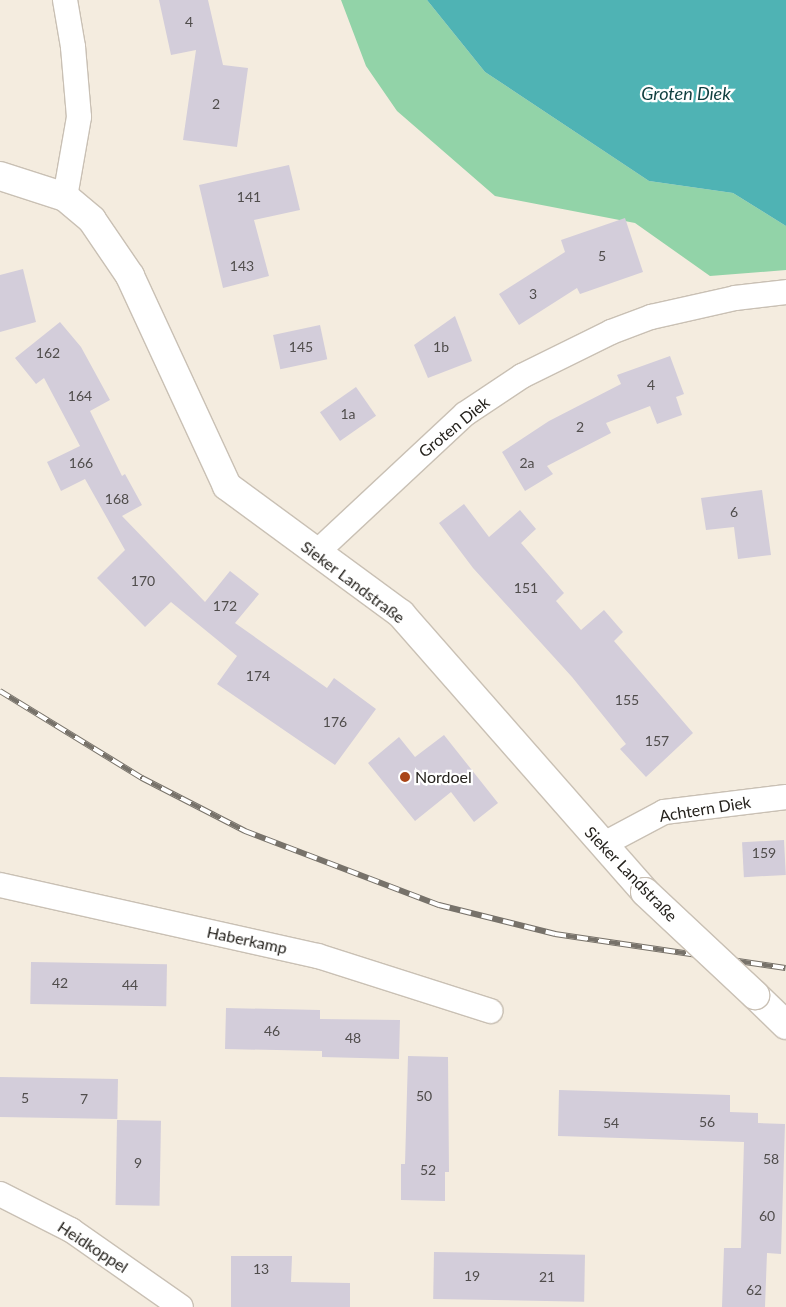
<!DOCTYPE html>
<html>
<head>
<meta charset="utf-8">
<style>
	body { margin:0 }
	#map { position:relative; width:786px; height:1307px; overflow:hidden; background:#f4ecdf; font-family:Lato,sans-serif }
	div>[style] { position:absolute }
	.green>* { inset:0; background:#92d3a8 }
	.water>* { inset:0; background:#4fb3b4 }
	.building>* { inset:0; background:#d3cdda; transform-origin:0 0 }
	.roads { filter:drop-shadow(1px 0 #c9c0b4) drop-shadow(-1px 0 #c9c0b4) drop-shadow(0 1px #c9c0b4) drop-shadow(0 -1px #c9c0b4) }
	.minor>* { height:24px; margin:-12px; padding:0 12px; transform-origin:12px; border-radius:12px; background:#fff }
	.tertiary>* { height:28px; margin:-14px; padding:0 14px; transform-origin:14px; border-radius:14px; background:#fff }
	.rail>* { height:5.5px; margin-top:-2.75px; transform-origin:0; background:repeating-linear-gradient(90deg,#fff 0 11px,#77726a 0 22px); box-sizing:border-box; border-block:1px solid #77726a }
	.bridges { filter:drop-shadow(1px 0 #c9c0b4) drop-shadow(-1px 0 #c9c0b4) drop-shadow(0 1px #c9c0b4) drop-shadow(0 -1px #c9c0b4) }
	.tertiary-bridge>* { height:28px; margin:-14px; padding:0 14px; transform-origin:14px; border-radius:14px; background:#fff }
	.dots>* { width:14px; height:14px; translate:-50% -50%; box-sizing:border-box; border:2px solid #fff; border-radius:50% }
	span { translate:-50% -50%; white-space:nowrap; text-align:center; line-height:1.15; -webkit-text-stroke:4.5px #fff; paint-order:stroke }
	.number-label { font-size:14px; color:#504d4c }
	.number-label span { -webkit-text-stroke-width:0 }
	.street-label { font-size:16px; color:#25221d }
	.poi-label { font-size:16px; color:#25221d }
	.left { translate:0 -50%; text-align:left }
	.water-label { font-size:18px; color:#0f3e3f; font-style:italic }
</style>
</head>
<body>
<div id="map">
	<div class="green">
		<i style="clip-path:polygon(341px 0,427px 0,485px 72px,649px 181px,733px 193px,786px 226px,786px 270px,710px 276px,635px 223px,495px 196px,397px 111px,366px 66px)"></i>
	</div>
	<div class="water">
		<i style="clip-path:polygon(427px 0,786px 0,786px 226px,733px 193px,649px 181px,485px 72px)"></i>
	</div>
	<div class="building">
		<i style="clip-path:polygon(159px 0,208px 0,223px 65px,248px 68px,237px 147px,183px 140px,196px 50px,171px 55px)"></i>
		<i style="clip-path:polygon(289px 165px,300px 210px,254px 220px,269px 276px,223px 288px,199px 185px)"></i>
		<i style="clip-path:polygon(625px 218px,643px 272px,580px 294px,577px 288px,519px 325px,499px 294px,565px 252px,561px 240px)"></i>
		<i style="clip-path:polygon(23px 269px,36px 322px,0 332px,0 275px)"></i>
		<i style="clip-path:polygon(455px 316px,472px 361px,428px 378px,414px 345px)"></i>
		<i style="clip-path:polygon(60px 322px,81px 347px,110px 400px,90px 411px,122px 476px,125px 474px,142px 505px,122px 516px,205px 602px,230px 571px,259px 594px,235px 623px,327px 688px,334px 678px,376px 709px,335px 765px,217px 684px,237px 656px,171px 602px,145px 627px,97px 578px,125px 550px,85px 479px,61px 491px,47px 462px,80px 446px,44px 378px,36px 384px,15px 358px)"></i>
		<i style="left:320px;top:325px;width:35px;height:48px;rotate:78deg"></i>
		<i style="clip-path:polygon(670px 356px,684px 394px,676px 397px,682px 415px,657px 424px,650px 406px,606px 423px,611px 433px,547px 466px,553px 474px,525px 491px,502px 452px,549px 421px,621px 384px,617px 375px)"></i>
		<i style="left:356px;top:387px;width:35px;height:44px;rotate:55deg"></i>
		<i style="clip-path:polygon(762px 490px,771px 555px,738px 559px,734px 527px,706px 530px,701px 498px)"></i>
		<i style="clip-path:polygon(464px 504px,489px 537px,520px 510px,536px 529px,521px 543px,564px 593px,556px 601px,581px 630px,604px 610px,623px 632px,614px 641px,693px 733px,646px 777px,620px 749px,626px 744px,572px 677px,473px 568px,439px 523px)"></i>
		<i style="clip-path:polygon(444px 735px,498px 803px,474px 822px,451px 792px,415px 821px,368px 763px,399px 737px,415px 757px)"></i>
		<i style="left:784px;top:840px;width:35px;height:42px;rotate:87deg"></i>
		<i style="left:31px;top:962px;width:136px;height:42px;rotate:1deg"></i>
		<i style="clip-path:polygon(226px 1008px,320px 1010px,320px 1019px,400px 1020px,399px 1059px,322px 1057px,322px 1051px,225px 1049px)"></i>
		<i style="clip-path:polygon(408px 1056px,448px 1057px,449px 1172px,445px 1172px,445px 1201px,401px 1200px,401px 1164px,405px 1164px)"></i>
		<i style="left:0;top:1077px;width:118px;height:40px;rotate:1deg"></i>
		<i style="clip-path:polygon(559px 1090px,730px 1095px,730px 1112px,758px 1113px,758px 1123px,785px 1124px,781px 1254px,767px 1253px,765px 1307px,722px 1307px,724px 1248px,741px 1248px,744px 1142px,558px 1136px)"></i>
		<i style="left:117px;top:1120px;width:44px;height:85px;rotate:1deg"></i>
		<i style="left:434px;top:1252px;width:151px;height:47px;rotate:1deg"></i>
		<i style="clip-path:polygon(231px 1256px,292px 1256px,291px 1282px,350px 1283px,350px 1307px,231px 1307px)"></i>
	</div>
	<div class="roads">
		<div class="minor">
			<i style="left:65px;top:0;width:48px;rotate:80.3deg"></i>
			<i style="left:73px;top:47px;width:70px;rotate:85.1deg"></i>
			<i style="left:79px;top:117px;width:81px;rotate:99.9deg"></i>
			<i style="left:317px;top:552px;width:202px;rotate:-43deg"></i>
			<i style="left:465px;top:414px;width:69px;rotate:-33.7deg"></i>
			<i style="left:522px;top:376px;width:99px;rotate:-26.3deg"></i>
			<i style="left:611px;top:332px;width:43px;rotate:-20.6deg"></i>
			<i style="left:651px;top:317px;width:86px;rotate:-12.7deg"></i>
			<i style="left:735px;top:298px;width:51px;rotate:-6.7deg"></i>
			<i style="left:602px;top:845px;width:70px;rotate:-28deg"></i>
			<i style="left:664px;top:812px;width:123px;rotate:-7deg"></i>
			<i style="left:0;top:885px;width:326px;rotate:12.6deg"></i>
			<i style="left:318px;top:956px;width:181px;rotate:17.7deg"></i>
			<i style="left:0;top:1194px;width:80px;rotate:26.9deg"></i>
			<i style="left:71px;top:1230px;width:134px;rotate:35deg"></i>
		</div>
		<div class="tertiary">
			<i style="left:0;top:176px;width:68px;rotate:17.9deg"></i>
			<i style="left:65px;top:197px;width:35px;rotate:40deg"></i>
			<i style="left:92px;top:220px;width:68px;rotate:55.8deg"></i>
			<i style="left:130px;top:276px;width:231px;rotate:65.2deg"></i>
			<i style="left:227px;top:486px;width:216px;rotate:36.3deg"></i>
			<i style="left:401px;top:614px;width:370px;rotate:48.7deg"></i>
			<i style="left:755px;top:995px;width:43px;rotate:44.1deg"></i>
		</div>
	</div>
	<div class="rail">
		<i style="left:0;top:691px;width:167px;rotate:31.5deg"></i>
		<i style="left:142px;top:778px;width:116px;rotate:27.2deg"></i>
		<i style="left:245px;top:831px;width:208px;rotate:20.9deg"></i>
		<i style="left:439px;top:905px;width:120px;rotate:14deg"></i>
		<i style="left:555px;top:934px;width:233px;rotate:8.4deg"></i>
	</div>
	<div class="bridges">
		<div class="tertiary-bridge">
			<i style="left:645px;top:892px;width:151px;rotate:43.1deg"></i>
		</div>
	</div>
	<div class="dots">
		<i style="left:405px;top:777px;background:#a94417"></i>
	</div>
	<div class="number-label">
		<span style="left:189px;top:22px">4</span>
		<span style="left:216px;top:104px">2</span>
		<span style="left:249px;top:197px">141</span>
		<span style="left:602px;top:256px">5</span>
		<span style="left:242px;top:266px">143</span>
		<span style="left:533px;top:294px">3</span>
		<span style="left:301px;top:347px">145</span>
		<span style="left:441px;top:347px">1b</span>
		<span style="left:48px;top:353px">162</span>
		<span style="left:651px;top:385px">4</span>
		<span style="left:80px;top:396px">164</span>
		<span style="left:348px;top:414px">1a</span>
		<span style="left:580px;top:427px">2</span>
		<span style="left:81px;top:463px">166</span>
		<span style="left:527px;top:463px">2a</span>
		<span style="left:117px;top:499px">168</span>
		<span style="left:734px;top:512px">6</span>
		<span style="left:143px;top:581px">170</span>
		<span style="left:526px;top:588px">151</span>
		<span style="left:225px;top:606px">172</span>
		<span style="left:258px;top:676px">174</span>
		<span style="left:627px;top:700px">155</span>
		<span style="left:335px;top:722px">176</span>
		<span style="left:657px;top:741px">157</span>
		<span style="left:764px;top:853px">159</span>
		<span style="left:60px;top:983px">42</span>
		<span style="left:130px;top:985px">44</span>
		<span style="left:272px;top:1031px">46</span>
		<span style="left:353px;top:1038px">48</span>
		<span style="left:424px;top:1096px">50</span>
		<span style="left:25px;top:1098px">5</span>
		<span style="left:84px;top:1099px">7</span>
		<span style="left:707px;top:1122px">56</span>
		<span style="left:611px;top:1123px">54</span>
		<span style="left:771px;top:1159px">58</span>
		<span style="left:138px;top:1163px">9</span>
		<span style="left:428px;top:1170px">52</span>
		<span style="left:767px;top:1216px">60</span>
		<span style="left:261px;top:1269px">13</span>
		<span style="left:472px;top:1276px">19</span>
		<span style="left:547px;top:1277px">21</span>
		<span style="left:754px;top:1290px">62</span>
	</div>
	<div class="street-label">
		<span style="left:454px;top:427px;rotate:-39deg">Groten Diek</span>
		<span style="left:353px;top:582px;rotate:37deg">Sieker Landstraße</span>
		<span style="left:705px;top:809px;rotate:-9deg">Achtern Diek</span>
		<span style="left:631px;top:874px;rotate:46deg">Sieker Landstraße</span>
		<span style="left:247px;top:940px;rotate:12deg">Haberkamp</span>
		<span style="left:93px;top:1247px;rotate:33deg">Heidkoppel</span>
	</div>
	<div class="poi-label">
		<span class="left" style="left:415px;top:777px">Nordoel</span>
	</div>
	<div class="water-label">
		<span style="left:686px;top:93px">Groten Diek</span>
	</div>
</div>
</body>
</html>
